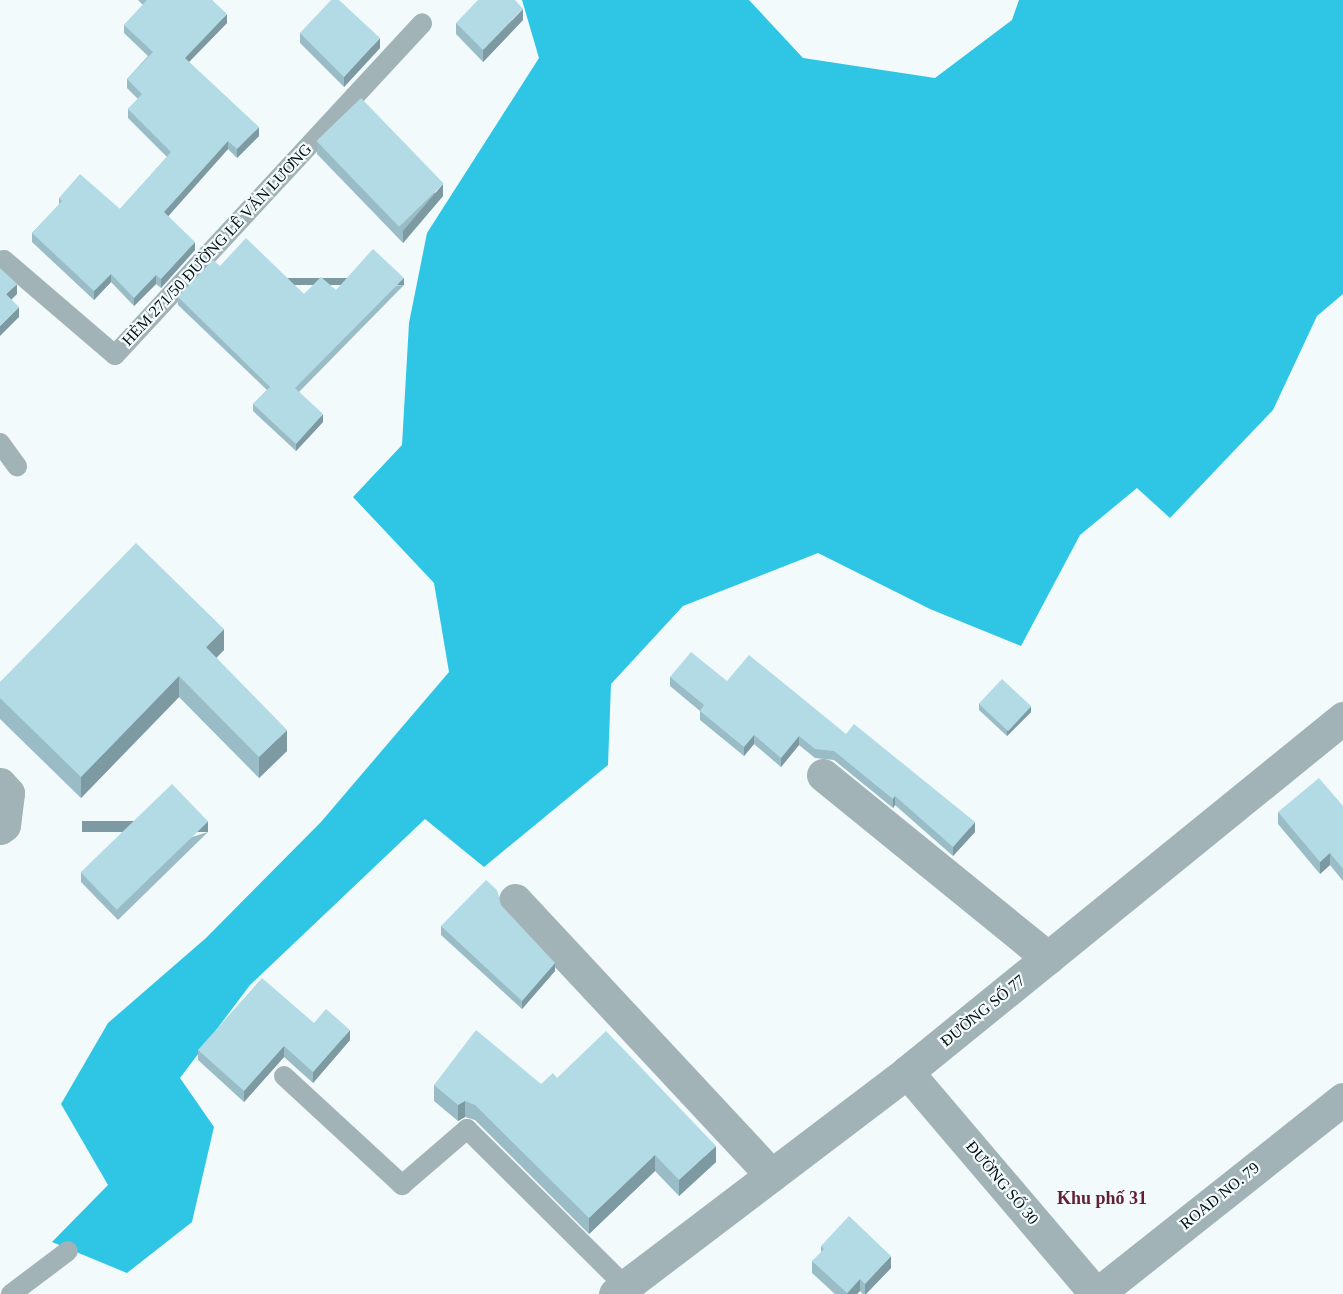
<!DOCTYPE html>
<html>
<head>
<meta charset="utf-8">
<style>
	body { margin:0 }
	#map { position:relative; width:1343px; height:1294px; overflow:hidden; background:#f2fafc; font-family:Georgia,serif }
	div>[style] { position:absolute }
	.water>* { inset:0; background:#2fc6e5 }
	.lane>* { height:20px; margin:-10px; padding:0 10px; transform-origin:10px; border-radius:10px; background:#a2b3b8 }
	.street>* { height:33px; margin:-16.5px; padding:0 16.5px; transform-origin:16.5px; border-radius:16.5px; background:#a2b3b8 }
	.wall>* { inset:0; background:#99bcc6 }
	.shaded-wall>* { inset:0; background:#7d99a1; transform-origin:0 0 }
	.building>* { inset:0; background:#b2dbe6; transform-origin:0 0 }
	span { translate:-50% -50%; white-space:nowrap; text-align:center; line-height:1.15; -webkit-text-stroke:4.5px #f2fafc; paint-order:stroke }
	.street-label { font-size:16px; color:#020e11 }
	.neighbourhood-label { font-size:18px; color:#631f33; font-weight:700 }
</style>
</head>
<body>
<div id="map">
	<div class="water">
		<i style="clip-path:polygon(522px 0,749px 0,803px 58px,935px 78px,1012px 20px,1019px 0,1343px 0,1343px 294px,1317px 316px,1273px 410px,1170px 518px,1137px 488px,1080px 535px,1021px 646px,930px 609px,818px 553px,683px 606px,611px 684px,608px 765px,484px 867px,425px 819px,250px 985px,180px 1078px,214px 1127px,192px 1222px,127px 1273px,52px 1242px,108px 1185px,61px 1104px,108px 1023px,206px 938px,321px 822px,449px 672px,434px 583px,353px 497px,402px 445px,409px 323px,427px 233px,539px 58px)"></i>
	</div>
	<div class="lane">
		<i style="left:0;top:265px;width:6px;rotate:-51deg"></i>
		<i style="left:4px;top:260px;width:146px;rotate:40.6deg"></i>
		<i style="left:115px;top:355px;width:452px;rotate:-47.2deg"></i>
		<i style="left:0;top:443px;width:29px;rotate:54deg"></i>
		<i style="left:284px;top:1076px;width:161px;rotate:42.7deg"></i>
		<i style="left:402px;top:1185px;width:86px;rotate:-40.7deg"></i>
		<i style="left:467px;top:1129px;width:223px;rotate:44.8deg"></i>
		<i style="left:11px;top:1294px;width:71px;rotate:-37deg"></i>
	</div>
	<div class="street">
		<i style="left:823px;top:775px;width:290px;rotate:39.1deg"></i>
		<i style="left:0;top:784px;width:12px;rotate:48deg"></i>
		<i style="left:8px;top:793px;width:32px;rotate:97deg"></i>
		<i style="left:4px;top:825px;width:5px;rotate:143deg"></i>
		<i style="left:515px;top:900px;width:376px;rotate:47deg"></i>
		<i style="left:907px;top:1072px;width:292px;rotate:49.6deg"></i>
		<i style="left:615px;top:1294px;width:367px;rotate:-37.2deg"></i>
		<i style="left:907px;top:1072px;width:562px;rotate:-39.07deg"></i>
		<i style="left:1097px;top:1294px;width:314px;rotate:-38.4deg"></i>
	</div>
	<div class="wall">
		<i style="clip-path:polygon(138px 0,212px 0,227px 23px,189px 62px,259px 136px,237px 158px,228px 149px,168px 216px,195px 250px,161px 288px,156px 284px,134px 306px,111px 282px,94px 300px,32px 242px,32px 233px,59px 205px,59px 198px,120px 209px,167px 157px,128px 118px,128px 109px,138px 99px,127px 88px,127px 79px,148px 56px,124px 33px,124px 25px,143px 5px)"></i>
		<i style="clip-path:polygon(523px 20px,483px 62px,456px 34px,456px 23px)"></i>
		<i style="clip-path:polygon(300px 33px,380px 48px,344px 87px,300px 43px)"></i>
		<i style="clip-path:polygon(317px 142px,443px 196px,403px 243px,317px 154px)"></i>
		<i style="clip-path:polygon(220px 266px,304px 294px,336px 290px,404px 285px,299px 392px,323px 422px,296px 451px,253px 411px,253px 404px,267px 390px,178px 305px,178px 297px)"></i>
		<i style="clip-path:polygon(224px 650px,216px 658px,287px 751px,259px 778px,179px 697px,81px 798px,0 719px,0 682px)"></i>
		<i style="clip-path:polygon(670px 677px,727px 681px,846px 734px,975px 832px,953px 856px,895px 805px,893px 808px,834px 760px,815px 758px,799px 745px,781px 767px,754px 744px,744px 756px,700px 720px,700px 711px,670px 686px)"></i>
		<i style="clip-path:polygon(979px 704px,1031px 712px,1007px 736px,979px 710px)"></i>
		<i style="clip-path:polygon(1343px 806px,1343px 881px,1330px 865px,1320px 874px,1278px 824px,1278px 812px)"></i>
		<i style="clip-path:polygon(208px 832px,118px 920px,81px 882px,81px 872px)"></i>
		<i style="clip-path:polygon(501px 905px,555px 971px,522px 1009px,441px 935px,441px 926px)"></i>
		<i style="clip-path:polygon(314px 1023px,350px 1040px,313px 1083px,284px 1057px,244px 1102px,198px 1060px,198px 1050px)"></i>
		<i style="clip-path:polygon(557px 1078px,716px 1162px,679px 1196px,655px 1171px,589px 1234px,475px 1120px,465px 1117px,458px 1121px,434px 1101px,434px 1085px,541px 1084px)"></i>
		<i style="clip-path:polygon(821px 1246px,891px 1268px,866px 1294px,863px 1294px,860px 1291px,857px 1294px,835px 1294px,812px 1273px,812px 1261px,821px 1253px)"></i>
	</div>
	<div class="shaded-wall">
		<i style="clip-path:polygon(523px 9px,523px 20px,483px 62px,483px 50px)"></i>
		<i style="clip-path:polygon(227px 14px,227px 23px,185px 66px,185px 58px)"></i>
		<i style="clip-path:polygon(380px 38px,380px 48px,344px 87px,344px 77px)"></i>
		<i style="clip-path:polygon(259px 127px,259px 136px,237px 158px,237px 149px)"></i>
		<i style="clip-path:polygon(228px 141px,228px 149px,164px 221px,164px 212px)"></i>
		<i style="clip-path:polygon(443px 184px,443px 196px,403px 243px,403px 231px)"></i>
		<i style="clip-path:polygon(195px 242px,195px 250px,161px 288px,161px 279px)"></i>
		<i style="clip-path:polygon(111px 274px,111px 282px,94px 300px,94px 291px)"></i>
		<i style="clip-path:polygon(156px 275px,156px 284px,134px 306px,134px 298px)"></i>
		<i style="left:404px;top:278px;width:7px;height:155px;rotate:90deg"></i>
		<i style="clip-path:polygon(17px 284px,17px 294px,6px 305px,6px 294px)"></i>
		<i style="clip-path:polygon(19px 307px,19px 317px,0 336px,0 326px)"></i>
		<i style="clip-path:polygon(323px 414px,323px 422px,296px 451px,296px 444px)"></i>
		<i style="clip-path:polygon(224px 629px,224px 650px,206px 668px,206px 647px)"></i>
		<i style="clip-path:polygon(179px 676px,179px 697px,81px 798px,81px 777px)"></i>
		<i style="clip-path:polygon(1031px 706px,1031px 712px,1007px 736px,1007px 730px)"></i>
		<i style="clip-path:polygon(287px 730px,287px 751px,259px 778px,259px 757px)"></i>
		<i style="clip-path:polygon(754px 735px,754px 744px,744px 756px,744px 747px)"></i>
		<i style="clip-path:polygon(799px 736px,799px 745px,781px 767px,781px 758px)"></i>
		<i style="clip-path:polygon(895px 796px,895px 805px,893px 808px,893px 799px)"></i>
		<i style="left:208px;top:821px;width:11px;height:126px;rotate:90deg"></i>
		<i style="clip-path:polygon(975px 822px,975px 832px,953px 856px,953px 847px)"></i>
		<i style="clip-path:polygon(1330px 853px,1330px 865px,1320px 874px,1320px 862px)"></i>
		<i style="clip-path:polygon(555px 963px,555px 971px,522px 1009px,522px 1001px)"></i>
		<i style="clip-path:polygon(350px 1030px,350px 1040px,313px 1083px,313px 1072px)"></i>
		<i style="clip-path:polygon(284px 1046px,284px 1057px,244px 1102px,244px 1091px)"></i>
		<i style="clip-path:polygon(465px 1101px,465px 1117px,458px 1121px,458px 1105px)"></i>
		<i style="clip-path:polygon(716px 1146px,716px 1162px,679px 1196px,679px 1180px)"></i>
		<i style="clip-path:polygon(655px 1155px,655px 1171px,589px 1234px,589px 1218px)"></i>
		<i style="clip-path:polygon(891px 1256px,891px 1268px,866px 1294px,865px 1294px,865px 1284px)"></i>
		<i style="clip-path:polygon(860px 1279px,860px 1291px,857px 1294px,847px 1294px)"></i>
	</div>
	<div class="building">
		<i style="clip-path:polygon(147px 0,212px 0,227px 14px,185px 58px,259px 127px,237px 149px,228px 141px,164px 212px,195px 242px,161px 279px,156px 275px,134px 298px,111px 274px,94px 291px,32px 233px,62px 201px,59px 198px,80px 174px,120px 209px,171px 152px,128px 109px,142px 94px,127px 79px,153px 52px,124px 25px)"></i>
		<i style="clip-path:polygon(331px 0,339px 0,380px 38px,344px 77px,300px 33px)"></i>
		<i style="clip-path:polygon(478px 0,515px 0,523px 9px,483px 50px,456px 23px)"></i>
		<i style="left:361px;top:98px;width:119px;height:62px;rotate:46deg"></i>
		<i style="clip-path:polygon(246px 238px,304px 294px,321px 277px,336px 290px,373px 249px,404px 278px,295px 388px,323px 414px,296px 444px,253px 404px,270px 387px,178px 297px,213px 260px,220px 266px)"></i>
		<i style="clip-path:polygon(0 268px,17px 284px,6px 294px,19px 307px,0 326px)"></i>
		<i style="clip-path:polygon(136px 543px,224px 629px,206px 647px,287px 730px,259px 757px,179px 676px,81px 777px,0 698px,0 682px)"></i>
		<i style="clip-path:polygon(691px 652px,727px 681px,749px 655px,846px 734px,854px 724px,975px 822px,953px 847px,895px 796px,893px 799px,834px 751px,815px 749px,799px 736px,781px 758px,754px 735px,744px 747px,700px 711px,704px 705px,670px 677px)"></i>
		<i style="left:1002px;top:679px;width:40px;height:34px;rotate:43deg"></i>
		<i style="clip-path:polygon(1319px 778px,1343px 806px,1343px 869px,1330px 853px,1320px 862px,1278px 812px)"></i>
		<i style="left:172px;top:784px;width:52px;height:127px;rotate:46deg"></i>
		<i style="clip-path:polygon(486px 880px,497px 890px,501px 905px,555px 963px,522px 1001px,441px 926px)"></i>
		<i style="clip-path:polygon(262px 978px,314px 1023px,326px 1009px,350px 1030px,313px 1072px,284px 1046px,244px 1091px,198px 1050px)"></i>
		<i style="clip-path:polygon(476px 1030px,541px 1084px,553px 1073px,557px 1078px,606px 1031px,716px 1146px,679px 1180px,655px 1155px,589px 1218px,475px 1105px,465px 1101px,458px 1105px,434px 1085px)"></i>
		<i style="clip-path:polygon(849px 1216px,891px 1256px,865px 1284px,860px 1279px,847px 1293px,812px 1261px,824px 1249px,821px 1246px)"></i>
	</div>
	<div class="street-label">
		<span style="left:217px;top:245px;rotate:-47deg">HẺM 271/50 ĐƯỜNG LÊ VĂN LƯƠNG</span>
		<span style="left:983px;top:1011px;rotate:-39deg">ĐƯỜNG SỐ 77</span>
		<span style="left:1002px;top:1183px;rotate:50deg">ĐƯỜNG SỐ 30</span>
		<span style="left:1220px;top:1196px;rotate:-39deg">ROAD NO. 79</span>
	</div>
	<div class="neighbourhood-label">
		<span style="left:1102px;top:1198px">Khu phố 31</span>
	</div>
</div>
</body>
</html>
